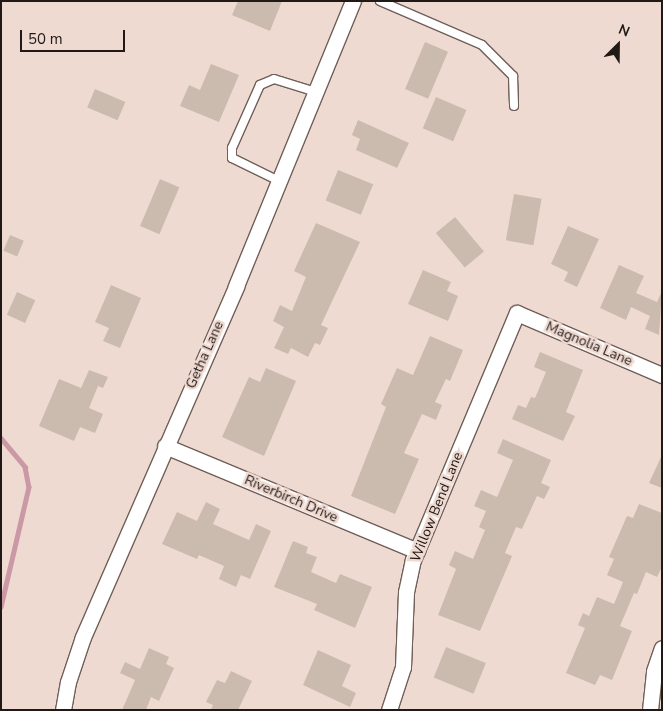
<!DOCTYPE html>
<html>
<head>
<meta charset="utf-8">
<style>
	body { margin:0 }
	#map { position:relative; width:663px; height:711px; overflow:hidden; background:#efdad2; font-family:"Nunito Sans",sans-serif }
	div>[style] { position:absolute }
	.stream>* { height:4.5px; margin:-2.25px; padding:0 2.25px; transform-origin:2.25px; border-radius:2.25px; background:#cb98a5 }
	.building>* { inset:0; background:#cbbbae; transform-origin:0 0 }
	.roads { filter:drop-shadow(1px 0 #705f58) drop-shadow(-1px 0 #705f58) drop-shadow(0 1px #705f58) drop-shadow(0 -1px #705f58) }
	.lane>* { height:8px; margin:-4px; padding:0 4px; transform-origin:4px; border-radius:4px; background:#fff }
	.street>* { height:15px; margin:-7.5px; padding:0 7.5px; transform-origin:7.5px; border-radius:7.5px; background:#fff }
	span { translate:-50% -50%; white-space:nowrap; text-align:center; line-height:1.15; -webkit-text-stroke:5px #efdad2; paint-order:stroke }
	.street-label { font-size:14px; color:#201916 }
	.frame { position:absolute; inset:0; border:2px solid #201916; pointer-events:none }
	.north { position:absolute; left:593px; top:20px; width:50px; height:50px; -webkit-text-stroke:4px #efdad2; paint-order:stroke; rotate:23deg; font-size:14px; font-weight:700; line-height:20px; text-align:center; color:#201916 }
	.north::after { content:''; display:block; margin:auto; width:18px; height:22px; background:#201916; clip-path:polygon(50% 0,100% 100%,50% 72%,0 100%) }
	.scale { position:absolute; left:20px; top:30px; width:105px; height:22px; box-sizing:border-box; border:2px solid #201916; border-top:0; padding-left:6px; font-size:15px; line-height:18px; white-space:nowrap; color:#201916; -webkit-text-stroke:4px #efdad2; paint-order:stroke }
</style>
</head>
<body>
<div id="map">
	<div class="stream">
		<i style="left:1px;top:438px;width:38px;rotate:50deg"></i>
		<i style="left:25px;top:467px;width:20px;rotate:79deg"></i>
		<i style="left:29px;top:487px;width:123px;rotate:103.1deg"></i>
	</div>
	<div class="building">
		<i style="clip-path:polygon(238px 1px,282px 1px,270px 31px,232px 15px)"></i>
		<i style="left:425px;top:42px;width:25px;height:51px;rotate:23deg"></i>
		<i style="clip-path:polygon(211px 64px,239px 75px,219px 122px,180px 106px,189px 85px,200px 90px)"></i>
		<i style="left:95px;top:89px;width:33px;height:20px;rotate:23deg"></i>
		<i style="left:436px;top:97px;width:33px;height:34px;rotate:23deg"></i>
		<i style="clip-path:polygon(358px 120px,409px 143px,397px 168px,356px 150px,360px 139px,352px 135px)"></i>
		<i style="left:338px;top:170px;width:38px;height:33px;rotate:22deg"></i>
		<i style="left:160px;top:179px;width:21px;height:51px;rotate:23deg"></i>
		<i style="left:514px;top:194px;width:28px;height:47px;rotate:10deg"></i>
		<i style="left:455px;top:217px;width:45px;height:25px;rotate:50deg"></i>
		<i style="clip-path:polygon(316px 223px,360px 242px,321px 325px,328px 328px,320px 345px,315px 343px,308px 357px,291px 348px,288px 354px,274px 348px,284px 327px,273px 321px,280px 305px,292px 311px,306px 277px,294px 271px)"></i>
		<i style="clip-path:polygon(568px 226px,599px 239px,577px 287px,564px 281px,568px 272px,551px 264px)"></i>
		<i style="left:10px;top:235px;width:15px;height:17px;rotate:23deg"></i>
		<i style="clip-path:polygon(619px 265px,644px 276px,636px 293px,657px 302px,662px 291px,659px 335px,645px 329px,650px 316px,631px 307px,626px 320px,600px 308px)"></i>
		<i style="clip-path:polygon(423px 270px,451px 282px,447px 291px,458px 296px,448px 321px,408px 304px)"></i>
		<i style="clip-path:polygon(111px 285px,141px 298px,120px 348px,103px 341px,109px 328px,95px 322px)"></i>
		<i style="left:17px;top:292px;width:20px;height:25px;rotate:24deg"></i>
		<i style="clip-path:polygon(430px 336px,463px 350px,450px 381px,446px 379px,435px 402px,442px 405px,436px 420px,422px 414px,404px 453px,419px 459px,395px 514px,351px 496px,386px 407px,381px 404px,397px 368px,413px 375px)"></i>
		<i style="clip-path:polygon(540px 352px,583px 370px,566px 412px,575px 416px,563px 441px,512px 419px,518px 405px,526px 408px,531px 397px,535px 398px,546px 372px,534px 367px)"></i>
		<i style="clip-path:polygon(266px 368px,296px 381px,264px 456px,222px 437px,249px 377px,260px 382px)"></i>
		<i style="clip-path:polygon(89px 370px,108px 377px,103px 388px,98px 386px,89px 408px,103px 414px,95px 433px,80px 427px,74px 441px,39px 426px,59px 379px,81px 388px)"></i>
		<i style="clip-path:polygon(503px 439px,551px 460px,541px 483px,550px 487px,544px 499px,537px 496px,522px 529px,516px 527px,505px 553px,512px 556px,480px 631px,438px 615px,456px 569px,449px 565px,455px 551px,473px 559px,485px 530px,479px 527px,486px 511px,474px 506px,481px 490px,497px 497px,513px 460px,497px 453px)"></i>
		<i style="clip-path:polygon(662px 455px,662px 488px,649px 483px)"></i>
		<i style="clip-path:polygon(206px 502px,220px 509px,213px 524px,249px 540px,256px 524px,271px 531px,250px 579px,241px 575px,236px 587px,219px 579px,224px 566px,199px 555px,197px 559px,162px 544px,177px 512px,197px 521px)"></i>
		<i style="clip-path:polygon(639px 504px,662px 513px,662px 567px,657px 577px,646px 572px,637px 594px,634px 593px,620px 626px,632px 631px,612px 680px,600px 675px,595px 685px,566px 673px,585px 628px,578px 625px,583px 613px,589px 616px,597px 597px,614px 604px,623px 582px,607px 575px,614px 559px,609px 557px,627px 516px,633px 518px)"></i>
		<i style="clip-path:polygon(293px 541px,308px 547px,306px 553px,317px 557px,311px 572px,336px 583px,340px 574px,372px 587px,355px 628px,314px 610px,317px 604px,274px 587px)"></i>
		<i style="left:446px;top:647px;width:43px;height:33px;rotate:22deg"></i>
		<i style="clip-path:polygon(149px 648px,169px 657px,166px 664px,174px 668px,159px 701px,151px 697px,146px 710px,122px 710px,135px 680px,120px 673px,125px 662px,140px 669px)"></i>
		<i style="clip-path:polygon(318px 650px,351px 665px,342px 686px,356px 693px,350px 707px,303px 685px)"></i>
		<i style="clip-path:polygon(231px 671px,252px 681px,238px 710px,211px 710px,213px 705px,206px 702px,217px 680px,225px 683px)"></i>
	</div>
	<div class="roads">
		<div class="lane">
			<i style="left:380px;top:1px;width:111px;rotate:23.3deg"></i>
			<i style="left:482px;top:45px;width:44px;rotate:45deg"></i>
			<i style="left:513px;top:76px;width:30px;rotate:88deg"></i>
			<i style="left:279px;top:181px;width:52px;rotate:-153.9deg"></i>
			<i style="left:232px;top:158px;width:10px;rotate:-90deg"></i>
			<i style="left:232px;top:148px;width:69px;rotate:-66deg"></i>
			<i style="left:260px;top:85px;width:15px;rotate:-23deg"></i>
			<i style="left:274px;top:79px;width:44px;rotate:17.2deg"></i>
		</div>
		<div class="street">
			<i style="left:165px;top:446px;width:273px;rotate:22.6deg"></i>
			<i style="left:63px;top:710px;width:28px;rotate:-80deg"></i>
			<i style="left:68px;top:682px;width:47px;rotate:-71.6deg"></i>
			<i style="left:83px;top:637px;width:383px;rotate:-66.4deg"></i>
			<i style="left:236px;top:286px;width:308px;rotate:-67.7deg"></i>
			<i style="left:389px;top:710px;width:45px;rotate:-72deg"></i>
			<i style="left:403px;top:667px;width:75px;rotate:-87.7deg"></i>
			<i style="left:406px;top:592px;width:33px;rotate:-78deg"></i>
			<i style="left:413px;top:560px;width:268px;rotate:-67.2deg"></i>
			<i style="left:517px;top:313px;width:158px;rotate:23.2deg"></i>
			<i style="left:650px;top:710px;width:39px;rotate:-84deg"></i>
			<i style="left:654px;top:671px;width:24px;rotate:-71deg"></i>
		</div>
	</div>
	<div class="street-label">
		<span style="left:589px;top:344px;rotate:23deg">Magnolia Lane</span>
		<span style="left:205px;top:355px;rotate:-66deg">Getha Lane</span>
		<span style="left:291px;top:499px;rotate:23deg">Riverbirch Drive</span>
		<span style="left:437px;top:507px;rotate:-68deg">Willow Bend Lane</span>
	</div>
	<div class="frame"></div>
	<div class="north">N</div>
	<div class="scale">50 m</div>
</div>
</body>
</html>
